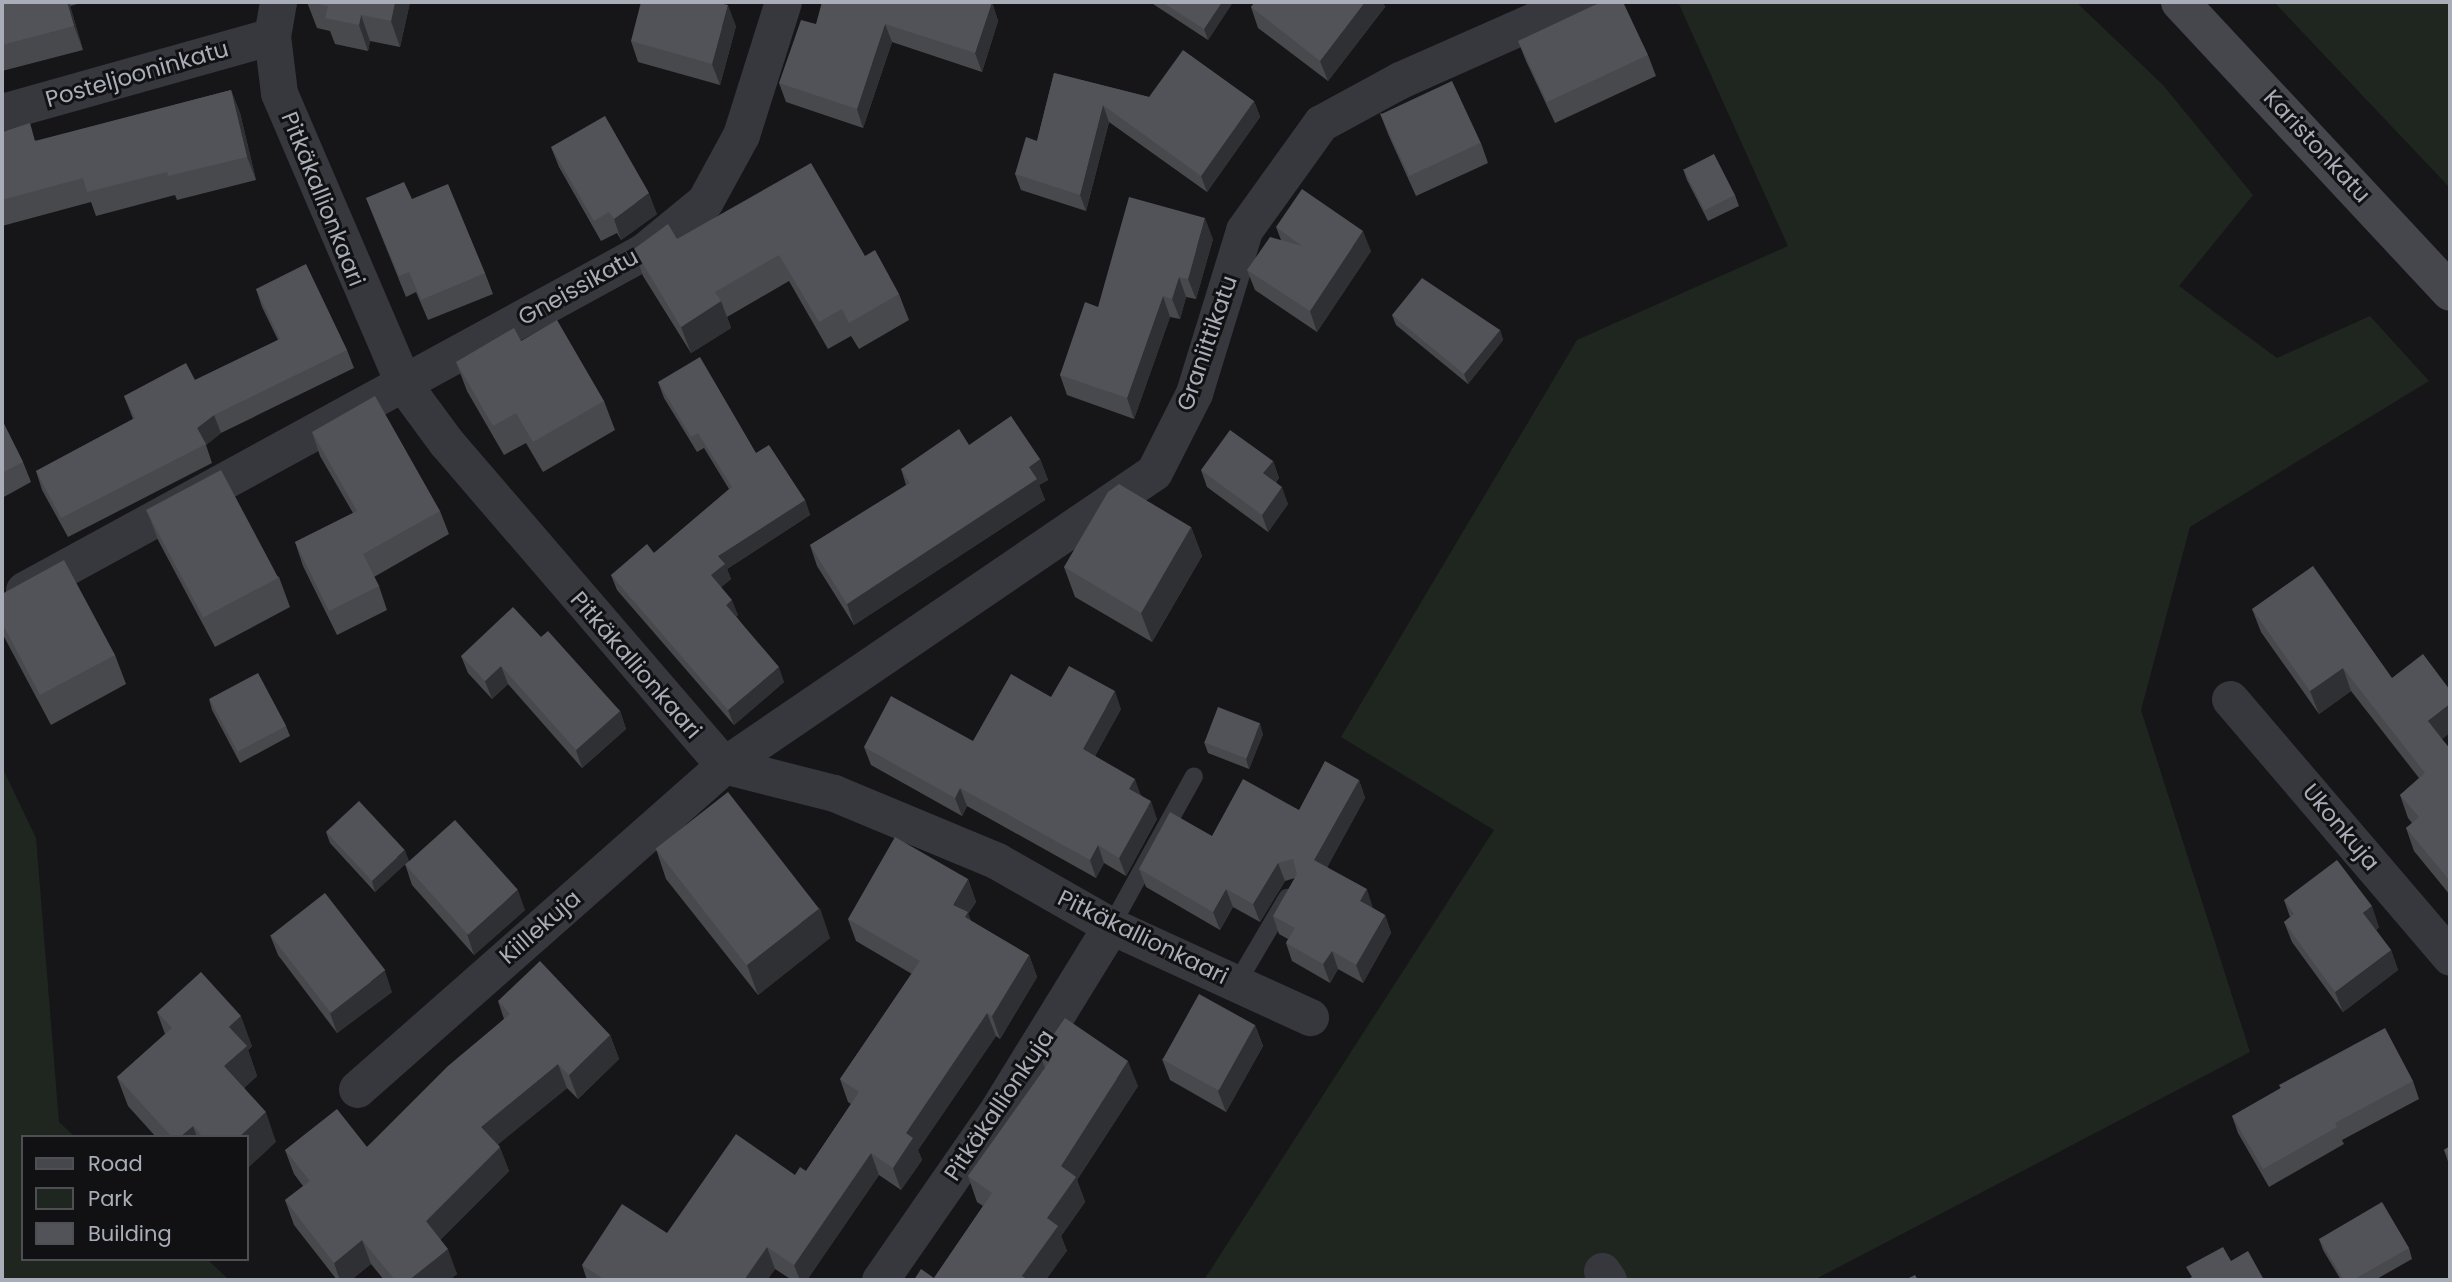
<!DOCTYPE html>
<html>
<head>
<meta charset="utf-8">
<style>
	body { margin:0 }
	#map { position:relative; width:2452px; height:1282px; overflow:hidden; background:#161618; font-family:Poppins,sans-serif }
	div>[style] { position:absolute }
	.green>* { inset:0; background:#1e261f }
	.lane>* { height:18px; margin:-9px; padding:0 9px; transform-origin:9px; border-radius:9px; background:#37383d }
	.street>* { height:37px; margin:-18.5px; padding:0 18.5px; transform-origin:18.5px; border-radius:18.5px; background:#37383d }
	.secondary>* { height:38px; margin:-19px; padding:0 19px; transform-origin:19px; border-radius:19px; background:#45474d }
	.wall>* { inset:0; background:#47494d }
	.shaded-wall>* { inset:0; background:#2f3033 }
	.building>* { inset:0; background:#525359; transform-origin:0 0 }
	span { translate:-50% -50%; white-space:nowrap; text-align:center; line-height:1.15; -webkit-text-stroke:6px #111113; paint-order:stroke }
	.street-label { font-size:23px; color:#a8adb8 }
	.frame { position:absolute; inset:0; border:4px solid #a8adb8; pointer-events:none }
	.legend { position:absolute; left:21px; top:1135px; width:228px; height:126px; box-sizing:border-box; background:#111113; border:2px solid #4d4f55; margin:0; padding:9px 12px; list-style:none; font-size:21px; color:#a8adb8 }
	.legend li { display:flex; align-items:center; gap:14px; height:35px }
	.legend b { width:35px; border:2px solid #4d4f55 }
</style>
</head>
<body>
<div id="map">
	<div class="green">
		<i style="clip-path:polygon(1678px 2px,2076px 2px,2163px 85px,2253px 195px,2179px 286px,2277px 358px,2370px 316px,2429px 381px,2190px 527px,2141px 710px,2250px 1052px,1814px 1280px,1204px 1280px,1494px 830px,1341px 737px,1577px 340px,1788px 246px)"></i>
		<i style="clip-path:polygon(2274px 2px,2450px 2px,2450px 188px)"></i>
		<i style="clip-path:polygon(2px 767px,36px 838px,59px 1122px,75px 1137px,23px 1137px,23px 1259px,207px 1259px,229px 1280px,2px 1280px)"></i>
	</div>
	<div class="lane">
		<i style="left:1111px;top:926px;width:171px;rotate:-61deg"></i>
		<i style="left:1237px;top:983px;width:99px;rotate:-59.5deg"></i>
	</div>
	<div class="street">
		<i style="left:278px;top:2px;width:35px;rotate:100deg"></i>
		<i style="left:272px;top:36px;width:57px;rotate:83deg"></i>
		<i style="left:279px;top:93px;width:318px;rotate:66.8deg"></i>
		<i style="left:404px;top:385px;width:71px;rotate:53.6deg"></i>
		<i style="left:446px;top:442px;width:426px;rotate:49.3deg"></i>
		<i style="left:724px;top:765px;width:114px;rotate:14.3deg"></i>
		<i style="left:834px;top:793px;width:177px;rotate:22.6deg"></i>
		<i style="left:997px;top:861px;width:131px;rotate:29.7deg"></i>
		<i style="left:1111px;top:926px;width:219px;rotate:24.6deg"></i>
		<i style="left:2px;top:112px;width:280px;rotate:-15.7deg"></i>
		<i style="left:24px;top:590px;width:705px;rotate:-28.64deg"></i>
		<i style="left:643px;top:252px;width:80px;rotate:-39.4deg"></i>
		<i style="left:705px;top:201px;width:75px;rotate:-61.4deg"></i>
		<i style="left:741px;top:135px;width:139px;rotate:-72.5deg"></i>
		<i style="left:2230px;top:699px;width:339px;rotate:49.5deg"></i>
		<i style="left:357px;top:1089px;width:490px;rotate:-41.4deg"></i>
		<i style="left:724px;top:765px;width:520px;rotate:-34.27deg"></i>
		<i style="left:1154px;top:472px;width:89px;rotate:-63.1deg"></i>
		<i style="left:1194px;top:393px;width:170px;rotate:-72.9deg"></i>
		<i style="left:1244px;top:230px;width:132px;rotate:-54.3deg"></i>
		<i style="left:1321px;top:123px;width:90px;rotate:-28.6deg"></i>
		<i style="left:1400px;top:80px;width:193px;rotate:-23.9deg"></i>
		<i style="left:1602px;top:1271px;width:11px;rotate:56deg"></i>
		<i style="left:880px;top:1280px;width:209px;rotate:-55.3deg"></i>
		<i style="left:999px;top:1108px;width:214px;rotate:-58.4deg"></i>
	</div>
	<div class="secondary">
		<i style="left:2180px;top:2px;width:396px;rotate:47deg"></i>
	</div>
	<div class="wall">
		<i style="clip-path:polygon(2px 2px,84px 2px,70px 6px,83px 50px,2px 71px)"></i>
		<i style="clip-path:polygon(307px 2px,410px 2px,400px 47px,370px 41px,368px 51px,335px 44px,330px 31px,317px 28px)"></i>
		<i style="clip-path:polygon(992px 2px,998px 21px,982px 72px,892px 42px,863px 128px,786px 102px,779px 83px,816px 24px)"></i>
		<i style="clip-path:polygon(1150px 2px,1233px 2px,1208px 40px)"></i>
		<i style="clip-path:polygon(1255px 2px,1383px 2px,1385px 7px,1328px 81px,1258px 28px,1251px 7px)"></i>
		<i style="clip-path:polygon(736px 26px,720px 85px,638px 62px,631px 41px)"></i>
		<i style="clip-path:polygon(1518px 41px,1648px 55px,1656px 76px,1555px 123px,1526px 61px)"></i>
		<i style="clip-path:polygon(1054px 73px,1149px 97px,1254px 101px,1260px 117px,1207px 192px,1109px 122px,1086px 211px,1021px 190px,1015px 174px,1037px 141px)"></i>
		<i style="clip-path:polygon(231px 90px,240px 113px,256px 180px,177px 200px,175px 195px,96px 216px,91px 202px,2px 226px,2px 132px,37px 141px)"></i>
		<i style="clip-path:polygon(1380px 113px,1481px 143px,1488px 163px,1416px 196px,1388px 134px)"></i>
		<i style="clip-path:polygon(551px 147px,657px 214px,621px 240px,617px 233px,601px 241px,559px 167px)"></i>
		<i style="clip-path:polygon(1683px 169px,1735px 195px,1739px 206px,1708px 221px,1687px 180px)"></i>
		<i style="clip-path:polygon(366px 198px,412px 199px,485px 273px,493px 294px,428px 320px,416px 292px,406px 297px)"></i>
		<i style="clip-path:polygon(1276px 227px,1371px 251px,1317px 332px,1255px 290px,1247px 270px,1281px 240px)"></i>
		<i style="clip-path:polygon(677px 239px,865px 256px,899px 294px,909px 320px,859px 349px,851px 336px,828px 349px,789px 281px,727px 317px,731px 328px,691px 353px,643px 276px,634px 249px)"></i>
		<i style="clip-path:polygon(1213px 239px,1196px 299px,1186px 297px,1180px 319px,1170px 317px,1134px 419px,1067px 395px,1060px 375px,1098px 307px)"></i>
		<i style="clip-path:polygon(256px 289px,347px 350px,354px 368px,221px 433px,206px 445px,212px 463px,68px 537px,42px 490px,36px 471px,133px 419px,124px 396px,195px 380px,278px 340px,262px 307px)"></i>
		<i style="clip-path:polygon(1392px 315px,1500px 330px,1503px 340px,1468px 384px,1396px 325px)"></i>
		<i style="clip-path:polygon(521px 341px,604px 401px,615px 430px,543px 472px,526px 443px,504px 455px,467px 391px,456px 362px)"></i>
		<i style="clip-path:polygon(658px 382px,756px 453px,805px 500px,810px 515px,727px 569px,731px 579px,721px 587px,738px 615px,736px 616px,784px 682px,734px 725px,617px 590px,611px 575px,654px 553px,729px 489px,704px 448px,697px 452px,664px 398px)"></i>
		<i style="clip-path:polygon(2px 420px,23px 462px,31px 482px,2px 498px)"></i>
		<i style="clip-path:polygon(312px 432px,440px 511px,449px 534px,374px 577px,379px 586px,387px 610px,337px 635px,303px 566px,295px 542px,353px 513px,320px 456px)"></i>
		<i style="clip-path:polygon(969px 445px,1040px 459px,1048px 480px,1039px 485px,1045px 500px,854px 625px,817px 566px,810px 545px,906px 485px,901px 469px)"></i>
		<i style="clip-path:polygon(1273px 461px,1279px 478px,1276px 482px,1288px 504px,1268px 532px,1207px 487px,1201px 470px)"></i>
		<i style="clip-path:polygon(147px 511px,279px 577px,290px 607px,215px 647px,158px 540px)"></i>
		<i style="clip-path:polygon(1191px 527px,1202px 556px,1152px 642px,1075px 597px,1064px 567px)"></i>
		<i style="clip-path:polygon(2px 594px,115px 655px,126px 684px,51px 725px,2px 633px)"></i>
		<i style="clip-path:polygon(2252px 609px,2392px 678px,2450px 749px,2450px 895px,2414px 851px,2406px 828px,2412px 823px,2408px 818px,2400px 795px,2419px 778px,2351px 691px,2319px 714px,2261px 632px)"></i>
		<i style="clip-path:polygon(541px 637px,620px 711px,626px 729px,582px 768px,508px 684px,492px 699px,468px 673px,461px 656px)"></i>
		<i style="clip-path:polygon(1051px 697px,1121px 709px,1095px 756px,1141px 795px,1157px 819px,1126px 876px,1104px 863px,1096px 878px,967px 806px,962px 816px,871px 765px,864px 747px,973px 741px)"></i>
		<i style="clip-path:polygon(209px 699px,286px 726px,290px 736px,240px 763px,212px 710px)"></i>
		<i style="clip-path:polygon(1263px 734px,1249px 769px,1208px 753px,1204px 742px)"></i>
		<i style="clip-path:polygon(1359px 780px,1365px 798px,1327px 867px,1373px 908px,1385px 915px,1391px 933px,1363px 983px,1338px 969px,1330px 983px,1292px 961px,1286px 943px,1288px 939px,1279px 934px,1273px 916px,1295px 878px,1285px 881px,1260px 922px,1233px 907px,1220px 930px,1146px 887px,1139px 869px,1212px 836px,1299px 810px)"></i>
		<i style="clip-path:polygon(326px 832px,409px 861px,525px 910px,474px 955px,412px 885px,405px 864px,375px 892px,330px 843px)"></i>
		<i style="clip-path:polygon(656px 849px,830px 938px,758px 995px,666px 879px)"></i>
		<i style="clip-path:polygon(968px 879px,976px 902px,968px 914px,971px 921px,1029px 955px,1037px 977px,1000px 1039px,996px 1036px,918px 1150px,922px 1160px,901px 1190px,879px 1175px,807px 1280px,792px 1280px,775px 1269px,767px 1280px,587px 1280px,582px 1265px,667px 1233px,795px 1175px,806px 1171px,851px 1104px,848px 1102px,840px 1079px,912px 974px,856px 941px,848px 919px)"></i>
		<i style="clip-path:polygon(2284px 900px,2379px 927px,2376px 930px,2391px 950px,2398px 970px,2343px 1012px,2292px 942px,2284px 922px,2290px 917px)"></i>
		<i style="clip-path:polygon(270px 935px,392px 992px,337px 1033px,278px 955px)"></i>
		<i style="clip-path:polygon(498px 1001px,610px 1035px,619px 1059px,578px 1099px,567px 1088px,498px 1144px,509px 1171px,440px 1240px,457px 1274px,449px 1280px,384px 1280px,371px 1264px,351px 1280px,337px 1280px,294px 1225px,285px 1200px,303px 1186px,294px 1174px,285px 1150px,367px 1147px,504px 1019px)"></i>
		<i style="clip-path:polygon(157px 1012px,252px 1046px,248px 1050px,257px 1076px,244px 1088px,276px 1142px,247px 1137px,156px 1137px,128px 1106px,117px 1077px,165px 1034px)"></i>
		<i style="clip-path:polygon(1255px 1025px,1263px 1046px,1226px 1112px,1170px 1080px,1162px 1059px)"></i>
		<i style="clip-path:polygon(1040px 1054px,1138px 1086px,1077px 1180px,1085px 1202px,1061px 1236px,1067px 1251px,934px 1278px,983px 1206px,977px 1202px,968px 1176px,1045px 1068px)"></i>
		<i style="clip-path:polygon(2413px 1081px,2419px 1099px,2342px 1140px,2344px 1144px,2269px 1187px,2238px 1133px,2232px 1116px,2281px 1088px,2279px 1085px)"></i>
		<i style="clip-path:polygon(2450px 1146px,2450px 1167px,2444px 1150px)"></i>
		<i style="clip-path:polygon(2319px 1239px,2409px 1248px,2412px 1259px,2375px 1280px,2341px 1280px,2323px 1250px)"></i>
	</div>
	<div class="shaded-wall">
		<i style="clip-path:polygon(67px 2px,69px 2px,83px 50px,74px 26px)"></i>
		<i style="clip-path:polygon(395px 2px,410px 2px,400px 47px,391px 21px)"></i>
		<i style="clip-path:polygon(992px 2px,998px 21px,982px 72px,975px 53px)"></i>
		<i style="clip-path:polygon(1222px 2px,1233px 2px,1208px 40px,1204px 29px)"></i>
		<i style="clip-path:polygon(1365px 2px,1383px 2px,1385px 7px,1328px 81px,1320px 61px)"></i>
		<i style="clip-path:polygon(728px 5px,736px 26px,720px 85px,712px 64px)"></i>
		<i style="clip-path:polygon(361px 15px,370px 41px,368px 51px,359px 25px)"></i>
		<i style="clip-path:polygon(885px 24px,892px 42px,863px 128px,857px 109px)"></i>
		<i style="clip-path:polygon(231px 90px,240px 113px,256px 180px,247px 157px)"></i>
		<i style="clip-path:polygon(1254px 101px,1260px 117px,1207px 192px,1201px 176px)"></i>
		<i style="clip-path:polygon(1103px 105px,1109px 122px,1086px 211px,1080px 195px)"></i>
		<i style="clip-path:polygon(649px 193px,657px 214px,621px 240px,614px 219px)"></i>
		<i style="clip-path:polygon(1205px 218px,1213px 239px,1196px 299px,1188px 279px)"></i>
		<i style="clip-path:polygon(1363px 231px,1371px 251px,1317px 332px,1310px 311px)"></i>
		<i style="clip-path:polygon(1179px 277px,1186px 297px,1180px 319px,1172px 299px)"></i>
		<i style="clip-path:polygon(1163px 296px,1170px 317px,1134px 419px,1127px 398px)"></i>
		<i style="clip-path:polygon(721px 301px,731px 328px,691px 353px,681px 327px)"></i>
		<i style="clip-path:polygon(1500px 330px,1503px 340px,1468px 384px,1464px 374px)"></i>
		<i style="clip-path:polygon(214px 415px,221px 433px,206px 445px,197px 428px)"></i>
		<i style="clip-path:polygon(1040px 459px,1048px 480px,1039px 485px,1045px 500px,854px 625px,847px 604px)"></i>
		<i style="clip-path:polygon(1273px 461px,1279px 478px,1269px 490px,1263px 473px)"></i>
		<i style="clip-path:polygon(1282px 487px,1288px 504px,1268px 532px,1262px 515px)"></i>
		<i style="clip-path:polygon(805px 500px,810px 515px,727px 569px,731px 579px,717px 591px,711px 575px,718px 556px)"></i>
		<i style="clip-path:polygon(1191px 527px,1202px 556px,1152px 642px,1141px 613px)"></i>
		<i style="clip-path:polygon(732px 600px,738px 615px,732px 620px,726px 605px)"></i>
		<i style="clip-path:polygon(501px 666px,508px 684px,492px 699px,485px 681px)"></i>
		<i style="clip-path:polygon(779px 667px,784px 682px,734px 725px,728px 710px)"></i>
		<i style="clip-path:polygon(2343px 668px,2351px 691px,2319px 714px,2310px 691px)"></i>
		<i style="clip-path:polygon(1115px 691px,1121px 709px,1089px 767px,1083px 749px)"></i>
		<i style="clip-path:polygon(2450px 704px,2450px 733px,2436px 744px,2428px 721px)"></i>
		<i style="clip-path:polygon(620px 711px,626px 729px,582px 768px,576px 750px)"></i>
		<i style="clip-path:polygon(1260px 723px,1263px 734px,1249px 769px,1246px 759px)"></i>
		<i style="clip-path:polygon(1135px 779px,1141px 796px,1129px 789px)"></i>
		<i style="clip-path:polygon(1359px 780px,1365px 798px,1321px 879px,1314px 860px)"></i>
		<i style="clip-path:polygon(960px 788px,967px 806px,962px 816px,955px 798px)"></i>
		<i style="clip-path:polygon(1151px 801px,1157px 819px,1126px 876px,1119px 858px)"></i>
		<i style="clip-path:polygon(1098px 845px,1104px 863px,1096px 878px,1090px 860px)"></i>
		<i style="clip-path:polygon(405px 850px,409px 861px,375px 892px,372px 881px)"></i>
		<i style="clip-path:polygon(1278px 863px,1285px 881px,1260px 922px,1253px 904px)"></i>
		<i style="clip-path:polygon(968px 879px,976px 902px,968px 914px,976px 935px,953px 905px)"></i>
		<i style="clip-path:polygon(1226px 889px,1233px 907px,1220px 930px,1213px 912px)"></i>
		<i style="clip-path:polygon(1367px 889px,1373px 908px,1360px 901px)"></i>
		<i style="clip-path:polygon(518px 890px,525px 910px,474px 955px,467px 934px)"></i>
		<i style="clip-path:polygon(2372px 906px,2379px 927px,2371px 934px,2363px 913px)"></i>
		<i style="clip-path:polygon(820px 908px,830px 938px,758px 995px,747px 965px)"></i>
		<i style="clip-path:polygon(1385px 915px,1391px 933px,1363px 983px,1356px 965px)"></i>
		<i style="clip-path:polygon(2391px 950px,2398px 970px,2343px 1012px,2335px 992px)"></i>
		<i style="clip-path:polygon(1332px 951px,1338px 969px,1330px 983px,1323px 964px)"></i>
		<i style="clip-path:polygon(1029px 955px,1037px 977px,1000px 1039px,992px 1016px)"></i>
		<i style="clip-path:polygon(385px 971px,392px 992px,337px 1033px,330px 1013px)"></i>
		<i style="clip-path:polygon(987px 1013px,996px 1036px,918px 1150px,922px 1160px,901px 1190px,893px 1168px,906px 1133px)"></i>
		<i style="clip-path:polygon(241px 1016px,252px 1046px,248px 1050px,257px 1076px,235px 1096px,224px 1066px,229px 1027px)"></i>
		<i style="clip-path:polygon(1255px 1025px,1263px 1046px,1226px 1112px,1218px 1091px)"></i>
		<i style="clip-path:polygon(610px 1035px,619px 1059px,578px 1099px,569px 1075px)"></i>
		<i style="clip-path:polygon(1128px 1061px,1138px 1086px,1077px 1180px,1085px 1202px,1061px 1236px,1067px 1251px,1046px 1280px,1023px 1280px,1022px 1276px,1047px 1218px,1061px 1166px)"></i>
		<i style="clip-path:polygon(558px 1064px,567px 1088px,490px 1151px,481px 1127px)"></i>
		<i style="clip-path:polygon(266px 1112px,276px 1142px,247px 1169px,247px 1137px,239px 1137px)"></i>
		<i style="clip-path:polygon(193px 1126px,197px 1137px,180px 1137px)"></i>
		<i style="clip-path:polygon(500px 1147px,509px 1171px,435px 1245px,426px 1221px)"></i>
		<i style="clip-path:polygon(871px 1153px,879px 1175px,807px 1280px,800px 1280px,794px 1265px)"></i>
		<i style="clip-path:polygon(362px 1240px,371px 1264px,351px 1280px,340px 1280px,334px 1263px)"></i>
		<i style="clip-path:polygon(767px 1247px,775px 1269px,767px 1280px,744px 1280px)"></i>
		<i style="clip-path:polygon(448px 1249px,457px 1274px,449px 1280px,409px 1280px)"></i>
	</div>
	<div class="building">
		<i style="clip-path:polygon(2px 2px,67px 2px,74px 26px,2px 45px)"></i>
		<i style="clip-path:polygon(307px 2px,395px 2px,391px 21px,361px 15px,359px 25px,325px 18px,328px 6px)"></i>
		<i style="clip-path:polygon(641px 2px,715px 2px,728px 5px,712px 64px,631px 41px)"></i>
		<i style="clip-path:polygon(822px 2px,992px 2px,975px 53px,885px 24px,857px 109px,779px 83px,801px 20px,816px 24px)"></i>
		<i style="clip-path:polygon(1162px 2px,1222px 2px,1204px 29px)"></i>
		<i style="clip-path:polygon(1255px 2px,1365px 2px,1320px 61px,1251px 7px)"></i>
		<i style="clip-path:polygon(1601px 2px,1623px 2px,1648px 55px,1547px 102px,1518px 41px)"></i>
		<i style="clip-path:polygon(1183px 50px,1254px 101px,1201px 176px,1103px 105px,1080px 195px,1015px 174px,1026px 137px,1037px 141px,1054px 73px,1149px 97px)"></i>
		<i style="left:1452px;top:81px;width:68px;height:79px;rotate:65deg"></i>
		<i style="clip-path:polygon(231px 90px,247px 157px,168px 176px,167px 172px,87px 192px,83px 178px,2px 200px,2px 132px,30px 123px,35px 141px)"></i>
		<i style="clip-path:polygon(605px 116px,649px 193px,614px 219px,609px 212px,594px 221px,551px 147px)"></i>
		<i style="left:1714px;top:154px;width:46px;height:34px;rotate:63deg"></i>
		<i style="clip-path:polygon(811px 163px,865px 256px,875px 250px,899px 294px,849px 323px,842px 309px,819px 322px,779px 255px,715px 292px,721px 301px,681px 327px,634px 249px,668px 224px,677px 239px)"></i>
		<i style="clip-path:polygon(404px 182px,412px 199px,448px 184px,485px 273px,421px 300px,409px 272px,399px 276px,366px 198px)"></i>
		<i style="clip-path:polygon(1302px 189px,1363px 231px,1310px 311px,1247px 270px,1270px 237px,1302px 246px,1276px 227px)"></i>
		<i style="clip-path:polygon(1129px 197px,1205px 218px,1188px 279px,1179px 277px,1172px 299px,1163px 296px,1127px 398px,1060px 375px,1085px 302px,1098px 307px)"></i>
		<i style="clip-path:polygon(306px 264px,347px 350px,214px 415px,197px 428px,206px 444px,61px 518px,36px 471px,135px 418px,124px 396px,186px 363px,195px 380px,280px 339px,256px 289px)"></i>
		<i style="clip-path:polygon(1422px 278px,1500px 330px,1464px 374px,1392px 315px)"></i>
		<i style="clip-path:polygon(557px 320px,604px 401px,533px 442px,516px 413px,493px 426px,456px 362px,514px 328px,521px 341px)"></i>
		<i style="clip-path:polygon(700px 357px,756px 453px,769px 445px,805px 500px,718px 556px,725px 564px,711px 575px,732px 600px,726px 605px,779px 667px,728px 710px,611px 575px,647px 544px,654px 553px,732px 487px,698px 433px,691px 437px,658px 382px)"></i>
		<i style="clip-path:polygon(375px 396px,440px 511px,363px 554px,379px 586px,329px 611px,295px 542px,357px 511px,312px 432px)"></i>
		<i style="clip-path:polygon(1011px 416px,1040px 459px,1029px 467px,1037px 479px,847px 604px,810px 545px,910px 483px,901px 469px,959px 429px,969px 445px)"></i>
		<i style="clip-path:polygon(2px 420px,23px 462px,2px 473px)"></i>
		<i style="clip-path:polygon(1230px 430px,1273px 461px,1263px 473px,1282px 487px,1262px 515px,1201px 470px)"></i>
		<i style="left:221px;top:470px;width:122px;height:85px;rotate:62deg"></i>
		<i style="clip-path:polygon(1119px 484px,1191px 527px,1141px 613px,1064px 567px,1108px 492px)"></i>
		<i style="clip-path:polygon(64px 560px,115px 655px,40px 695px,2px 623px,2px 594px)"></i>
		<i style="clip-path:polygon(2313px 566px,2392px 678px,2423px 654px,2450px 690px,2450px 704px,2428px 721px,2450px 749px,2450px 881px,2406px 828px,2419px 817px,2400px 795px,2425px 773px,2343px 668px,2310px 691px,2252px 609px)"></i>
		<i style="clip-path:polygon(513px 607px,541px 637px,548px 631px,620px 711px,576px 750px,501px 666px,485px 681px,461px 656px)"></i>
		<i style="clip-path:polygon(1069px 666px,1115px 691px,1083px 749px,1135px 779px,1129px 789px,1151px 801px,1119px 858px,1098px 845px,1090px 860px,960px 788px,955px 798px,864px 747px,891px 696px,973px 741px,1011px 674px,1051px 697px)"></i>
		<i style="left:258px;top:673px;width:60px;height:55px;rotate:62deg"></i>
		<i style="left:1218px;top:707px;width:45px;height:38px;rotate:21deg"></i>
		<i style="clip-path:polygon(1325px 761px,1359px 780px,1314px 860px,1367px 889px,1360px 901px,1385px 915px,1356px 965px,1332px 951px,1323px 964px,1286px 943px,1295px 928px,1273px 916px,1297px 874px,1293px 859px,1278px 863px,1253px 904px,1226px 889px,1213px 912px,1139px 869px,1170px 812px,1212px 836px,1243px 779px,1299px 810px)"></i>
		<i style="left:728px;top:792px;width:148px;height:92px;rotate:52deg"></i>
		<i style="left:359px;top:801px;width:67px;height:45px;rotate:47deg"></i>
		<i style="left:455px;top:820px;width:94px;height:67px;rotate:48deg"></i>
		<i style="clip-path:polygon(895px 837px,968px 879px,953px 905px,968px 912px,965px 917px,1029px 955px,992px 1016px,987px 1013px,906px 1133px,913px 1138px,893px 1168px,871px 1153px,794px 1265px,767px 1247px,744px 1280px,605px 1280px,582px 1265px,622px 1204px,667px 1233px,736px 1134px,795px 1175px,800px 1167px,806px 1171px,859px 1092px,840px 1079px,920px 961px,848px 919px)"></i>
		<i style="clip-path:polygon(2337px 860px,2372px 906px,2363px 913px,2391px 950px,2335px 992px,2284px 922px,2294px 914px,2284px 900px)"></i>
		<i style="left:325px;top:893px;width:98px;height:69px;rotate:52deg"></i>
		<i style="clip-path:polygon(540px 961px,610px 1035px,569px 1075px,558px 1064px,481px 1127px,500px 1147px,426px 1221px,448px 1249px,409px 1280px,395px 1280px,362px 1240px,334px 1263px,285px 1200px,310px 1181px,285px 1150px,337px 1109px,367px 1147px,448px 1066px,510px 1014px,498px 1001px)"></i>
		<i style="clip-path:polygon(201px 972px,241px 1016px,229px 1027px,247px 1046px,224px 1066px,266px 1112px,239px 1137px,203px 1137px,193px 1126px,180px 1137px,172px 1137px,117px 1077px,172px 1028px,157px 1012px)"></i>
		<i style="left:1199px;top:994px;width:64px;height:75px;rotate:29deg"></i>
		<i style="clip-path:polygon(1065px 1018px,1128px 1061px,1061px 1166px,1076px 1177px,1047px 1218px,1058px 1226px,1022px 1276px,1028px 1280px,914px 1280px,921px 1269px,934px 1278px,992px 1193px,968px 1176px,1050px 1061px,1040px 1054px)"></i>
		<i style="clip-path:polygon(2385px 1028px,2413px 1081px,2335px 1123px,2337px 1127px,2263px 1169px,2232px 1116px,2281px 1088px,2279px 1085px)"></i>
		<i style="clip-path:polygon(2450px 1146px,2450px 1158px,2444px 1150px)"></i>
		<i style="clip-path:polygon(2382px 1202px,2409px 1248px,2353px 1280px,2344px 1280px,2319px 1239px)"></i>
		<i style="clip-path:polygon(2223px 1247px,2231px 1261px,2248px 1251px,2264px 1280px,2185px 1280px,2192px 1277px,2186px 1267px)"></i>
		<i style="clip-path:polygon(1915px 1275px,1918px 1280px,1905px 1280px)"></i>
	</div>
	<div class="street-label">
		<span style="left:137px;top:74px;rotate:-16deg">Posteljooninkatu</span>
		<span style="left:2317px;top:146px;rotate:47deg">Karistonkatu</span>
		<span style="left:323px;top:199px;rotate:68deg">Pitkäkallionkaari</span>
		<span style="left:578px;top:287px;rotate:-29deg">Gneissikatu</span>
		<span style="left:1207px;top:343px;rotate:-71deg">Graniittikatu</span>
		<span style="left:636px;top:665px;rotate:49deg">Pitkäkallionkaari</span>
		<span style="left:2341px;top:827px;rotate:50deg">Ukonkuja</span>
		<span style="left:540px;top:927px;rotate:-41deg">Kiillekuja</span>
		<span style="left:1143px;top:937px;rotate:26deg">Pitkäkallionkaari</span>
		<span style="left:999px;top:1105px;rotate:-56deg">Pitkäkallionkuja</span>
	</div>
	<div class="frame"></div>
	<ul class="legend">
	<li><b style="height:9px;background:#45474d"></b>Road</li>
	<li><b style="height:19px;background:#1e261f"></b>Park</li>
	<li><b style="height:19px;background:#525359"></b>Building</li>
	</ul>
</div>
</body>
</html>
